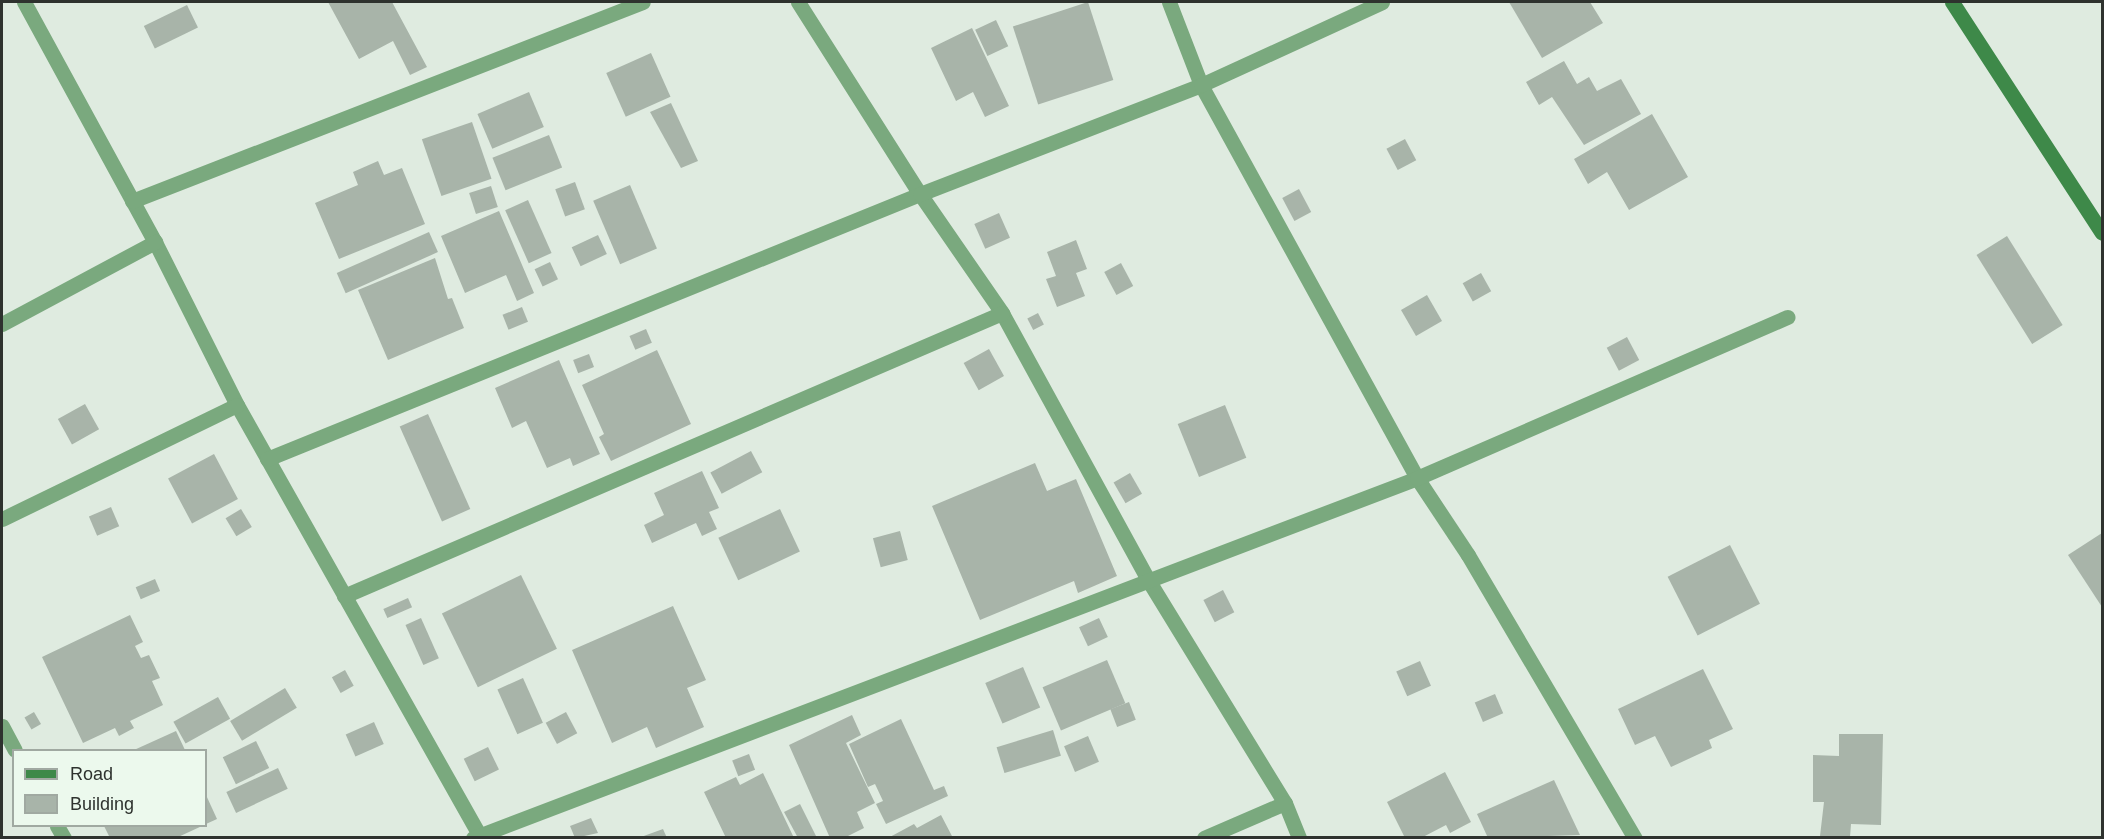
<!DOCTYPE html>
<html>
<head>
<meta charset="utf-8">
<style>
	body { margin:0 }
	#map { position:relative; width:2104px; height:839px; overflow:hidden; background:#dfebe0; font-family:Helvetica,sans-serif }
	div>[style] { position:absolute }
	.building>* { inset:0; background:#a8b4a9; transform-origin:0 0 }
	.street>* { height:15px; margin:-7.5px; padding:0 7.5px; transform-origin:7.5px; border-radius:7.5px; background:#7aa97e }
	.secondary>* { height:15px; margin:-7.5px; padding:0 7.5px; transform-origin:7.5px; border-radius:7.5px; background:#3e8949 }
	span { translate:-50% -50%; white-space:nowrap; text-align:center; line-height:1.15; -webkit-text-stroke:6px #ecf9ed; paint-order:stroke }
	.frame { position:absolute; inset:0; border:3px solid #2e322e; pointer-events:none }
	.legend { position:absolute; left:12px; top:749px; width:195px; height:78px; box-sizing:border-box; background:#ecf9ed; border:2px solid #a0a9a1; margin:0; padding:8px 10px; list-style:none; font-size:18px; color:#2e322e }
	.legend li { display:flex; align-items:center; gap:12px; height:30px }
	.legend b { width:30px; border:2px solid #a0a9a1 }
</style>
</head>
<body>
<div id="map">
	<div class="building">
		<i style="clip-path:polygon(328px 2px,392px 2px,427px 67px,410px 75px,393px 41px,359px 59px)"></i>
		<i style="left:1088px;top:2px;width:82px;height:79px;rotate:72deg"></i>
		<i style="clip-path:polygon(1509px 2px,1590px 2px,1603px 23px,1542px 58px)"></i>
		<i style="left:187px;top:5px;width:25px;height:48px;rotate:64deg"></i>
		<i style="left:996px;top:20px;width:29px;height:23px;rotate:65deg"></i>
		<i style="clip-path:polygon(972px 28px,1009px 106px,985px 117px,973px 92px,956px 101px,931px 48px)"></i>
		<i style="left:651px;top:53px;width:48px;height:49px;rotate:66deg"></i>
		<i style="clip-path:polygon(1564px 61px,1577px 84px,1589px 77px,1597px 91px,1621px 79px,1641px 114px,1584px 145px,1552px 97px,1539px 105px,1526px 82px)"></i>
		<i style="left:529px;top:92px;width:38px;height:56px;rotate:67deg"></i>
		<i style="clip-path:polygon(671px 103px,698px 161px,681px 168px,650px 112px)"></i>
		<i style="clip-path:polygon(1652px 114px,1688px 177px,1629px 210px,1607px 172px,1588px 184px,1574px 159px)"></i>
		<i style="left:472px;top:122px;width:60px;height:53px;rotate:71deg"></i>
		<i style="left:549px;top:135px;width:35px;height:61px;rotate:68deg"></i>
		<i style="left:1405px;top:139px;width:24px;height:21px;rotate:62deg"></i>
		<i style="clip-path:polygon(378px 161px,384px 175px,402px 168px,425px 224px,339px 259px,315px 203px,358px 185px,353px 172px)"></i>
		<i style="left:575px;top:182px;width:29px;height:21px;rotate:70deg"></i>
		<i style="left:630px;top:185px;width:69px;height:40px;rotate:67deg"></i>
		<i style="left:491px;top:186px;width:22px;height:23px;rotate:72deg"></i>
		<i style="left:1299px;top:189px;width:26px;height:19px;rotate:62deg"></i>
		<i style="left:528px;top:200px;width:58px;height:25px;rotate:66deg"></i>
		<i style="clip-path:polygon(499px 211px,534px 293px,517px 301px,506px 275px,465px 293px,441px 236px)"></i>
		<i style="left:999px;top:213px;width:27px;height:27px;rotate:66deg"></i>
		<i style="left:429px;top:232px;width:22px;height:101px;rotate:66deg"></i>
		<i style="left:598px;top:235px;width:21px;height:29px;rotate:65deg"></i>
		<i style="left:2007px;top:236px;width:105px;height:36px;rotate:58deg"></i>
		<i style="clip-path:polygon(1076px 240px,1087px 269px,1076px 273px,1085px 296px,1057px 307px,1046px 279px,1056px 276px,1047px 252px)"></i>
		<i style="clip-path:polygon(435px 258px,448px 299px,452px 298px,464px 328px,388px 360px,358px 290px)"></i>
		<i style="left:550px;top:262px;width:19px;height:17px;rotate:65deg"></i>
		<i style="left:1121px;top:263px;width:26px;height:19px;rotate:62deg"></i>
		<i style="left:1481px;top:273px;width:21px;height:21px;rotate:61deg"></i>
		<i style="left:1427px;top:295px;width:30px;height:30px;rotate:60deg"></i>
		<i style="left:522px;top:307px;width:16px;height:21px;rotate:68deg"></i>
		<i style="left:1038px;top:313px;width:13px;height:12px;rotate:63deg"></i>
		<i style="left:646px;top:329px;width:15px;height:18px;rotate:67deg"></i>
		<i style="left:1627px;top:337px;width:26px;height:23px;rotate:62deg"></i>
		<i style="left:989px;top:349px;width:31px;height:29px;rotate:61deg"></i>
		<i style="clip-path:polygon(657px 350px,691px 424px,611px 461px,599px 437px,604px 434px,582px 385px)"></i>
		<i style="left:589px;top:354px;width:14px;height:17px;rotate:69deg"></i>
		<i style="clip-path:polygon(559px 360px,600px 454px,573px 466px,570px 458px,547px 468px,526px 421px,512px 428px,495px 388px)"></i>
		<i style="left:85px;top:404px;width:29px;height:31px;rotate:61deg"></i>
		<i style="left:1225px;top:405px;width:57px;height:51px;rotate:68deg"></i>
		<i style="left:428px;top:414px;width:104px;height:31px;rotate:66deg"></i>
		<i style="left:751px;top:451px;width:24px;height:46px;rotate:62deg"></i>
		<i style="left:214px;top:454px;width:51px;height:52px;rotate:62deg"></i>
		<i style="clip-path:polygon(1035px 463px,1047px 491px,1076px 479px,1117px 576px,1078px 593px,1074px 581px,980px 620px,932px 506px)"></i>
		<i style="clip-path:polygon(702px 471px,719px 508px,709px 512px,717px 529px,702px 536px,696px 523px,652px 543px,644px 525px,664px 515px,654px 493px)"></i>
		<i style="left:1130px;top:473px;width:24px;height:19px;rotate:60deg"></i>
		<i style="left:111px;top:507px;width:21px;height:24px;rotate:67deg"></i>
		<i style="left:241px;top:509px;width:21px;height:18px;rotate:59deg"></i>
		<i style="left:780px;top:509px;width:47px;height:68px;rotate:65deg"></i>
		<i style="left:900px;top:531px;width:30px;height:28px;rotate:75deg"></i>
		<i style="clip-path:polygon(2102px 533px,2102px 607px,2068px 555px)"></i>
		<i style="left:1730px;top:545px;width:66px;height:70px;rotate:63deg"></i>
		<i style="left:521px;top:575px;width:82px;height:88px;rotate:64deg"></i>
		<i style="left:155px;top:579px;width:13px;height:21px;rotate:67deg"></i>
		<i style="left:1223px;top:590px;width:25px;height:22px;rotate:63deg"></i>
		<i style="left:408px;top:598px;width:10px;height:27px;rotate:66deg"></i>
		<i style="clip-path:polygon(673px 606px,706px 680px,687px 688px,704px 727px,656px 748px,647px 727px,612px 743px,572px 650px)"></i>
		<i style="clip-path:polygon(130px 615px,143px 642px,135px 646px,141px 658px,149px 655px,160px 678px,152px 681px,163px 705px,130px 721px,134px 728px,119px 736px,115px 728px,83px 743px,42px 657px)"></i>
		<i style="left:421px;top:618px;width:44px;height:17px;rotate:66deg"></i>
		<i style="left:1099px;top:618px;width:21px;height:22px;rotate:65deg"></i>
		<i style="left:1107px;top:660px;width:47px;height:70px;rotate:67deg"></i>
		<i style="left:1420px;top:661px;width:27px;height:26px;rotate:66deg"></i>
		<i style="left:1023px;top:667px;width:44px;height:41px;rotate:67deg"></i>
		<i style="clip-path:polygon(1703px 669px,1733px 729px,1709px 740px,1712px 748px,1671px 767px,1655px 736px,1635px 745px,1618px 709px)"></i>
		<i style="left:345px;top:670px;width:18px;height:15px;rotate:61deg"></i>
		<i style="left:523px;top:678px;width:49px;height:28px;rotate:66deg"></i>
		<i style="left:285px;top:688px;width:23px;height:64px;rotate:59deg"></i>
		<i style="left:1495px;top:694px;width:21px;height:22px;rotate:67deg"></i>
		<i style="left:218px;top:697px;width:25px;height:51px;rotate:61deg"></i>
		<i style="left:1129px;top:702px;width:19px;height:20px;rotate:69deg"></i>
		<i style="left:34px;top:712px;width:14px;height:11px;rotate:60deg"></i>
		<i style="left:566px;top:712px;width:24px;height:23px;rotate:62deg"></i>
		<i style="clip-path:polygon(852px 715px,861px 735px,846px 743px,875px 803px,857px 812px,864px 828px,844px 838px,830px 838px,789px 745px)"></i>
		<i style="clip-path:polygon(901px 719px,934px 790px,944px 786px,948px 796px,886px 824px,876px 804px,883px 801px,875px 784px,868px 787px,849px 744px)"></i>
		<i style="left:374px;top:722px;width:24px;height:31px;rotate:66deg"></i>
		<i style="left:1053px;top:730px;width:27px;height:59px;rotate:73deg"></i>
		<i style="clip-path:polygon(176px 731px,185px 750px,134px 750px)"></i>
		<i style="clip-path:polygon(1839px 734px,1883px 734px,1881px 825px,1851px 824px,1850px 837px,1820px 836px,1824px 802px,1813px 802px,1813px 755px,1839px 756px)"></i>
		<i style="left:1088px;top:736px;width:28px;height:26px;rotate:67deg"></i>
		<i style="left:256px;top:741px;width:30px;height:37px;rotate:64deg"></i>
		<i style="left:488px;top:747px;width:25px;height:27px;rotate:64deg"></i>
		<i style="left:749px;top:754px;width:17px;height:18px;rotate:69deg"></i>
		<i style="left:278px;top:768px;width:23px;height:57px;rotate:65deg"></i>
		<i style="clip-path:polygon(1445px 772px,1471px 822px,1450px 833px,1446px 825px,1421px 838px,1405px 838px,1387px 802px)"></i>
		<i style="clip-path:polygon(763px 773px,794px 838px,726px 838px,704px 792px,736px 777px,740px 785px)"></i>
		<i style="clip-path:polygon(1554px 780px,1580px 835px,1488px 838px,1477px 814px)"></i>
		<i style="clip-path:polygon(206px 795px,217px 819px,206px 824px)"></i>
		<i style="clip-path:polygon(800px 804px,817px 838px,798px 838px,784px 812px)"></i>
		<i style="clip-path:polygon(941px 815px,953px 838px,888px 838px,914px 824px,917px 828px)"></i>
		<i style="clip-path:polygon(591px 818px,598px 833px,575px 838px,570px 826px)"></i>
		<i style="clip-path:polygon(104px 826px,202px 826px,176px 838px,110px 838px)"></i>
		<i style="clip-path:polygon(663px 829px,667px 838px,641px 838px,641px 837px)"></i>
	</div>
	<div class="street">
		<i style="left:24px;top:2px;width:273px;rotate:61.4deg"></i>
		<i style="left:155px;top:242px;width:182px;rotate:63.3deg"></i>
		<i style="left:237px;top:405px;width:497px;rotate:60.6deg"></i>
		<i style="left:798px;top:2px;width:227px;rotate:57.6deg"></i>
		<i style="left:920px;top:194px;width:145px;rotate:55.4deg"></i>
		<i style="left:1002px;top:313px;width:308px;rotate:61.3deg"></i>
		<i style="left:1150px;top:583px;width:258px;rotate:58.5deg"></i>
		<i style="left:1285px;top:803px;width:38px;rotate:68deg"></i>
		<i style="left:1169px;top:2px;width:89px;rotate:68.9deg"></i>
		<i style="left:1201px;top:85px;width:448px;rotate:61.2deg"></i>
		<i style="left:1417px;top:478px;width:92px;rotate:56.5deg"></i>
		<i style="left:1468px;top:555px;width:329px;rotate:59.5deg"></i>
		<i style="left:132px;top:201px;width:548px;rotate:-21.28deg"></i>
		<i style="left:2px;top:324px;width:174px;rotate:-28.2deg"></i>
		<i style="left:267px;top:459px;width:705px;rotate:-22.09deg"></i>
		<i style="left:920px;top:194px;width:301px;rotate:-21.2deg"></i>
		<i style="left:1201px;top:85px;width:199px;rotate:-24.6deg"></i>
		<i style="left:2px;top:519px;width:261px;rotate:-25.9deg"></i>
		<i style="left:344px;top:596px;width:716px;rotate:-23.27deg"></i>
		<i style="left:2px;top:726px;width:27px;rotate:62deg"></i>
		<i style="left:57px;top:826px;width:14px;rotate:60deg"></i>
		<i style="left:473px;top:838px;width:1010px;rotate:-20.87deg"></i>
		<i style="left:1417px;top:478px;width:404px;rotate:-23.5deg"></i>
		<i style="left:1204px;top:838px;width:88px;rotate:-23.4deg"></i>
	</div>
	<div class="secondary">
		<i style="left:1952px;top:2px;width:275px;rotate:57deg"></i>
	</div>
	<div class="frame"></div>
	<ul class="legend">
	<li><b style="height:8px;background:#3e8949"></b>Road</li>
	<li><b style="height:16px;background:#a8b4a9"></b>Building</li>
	</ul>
</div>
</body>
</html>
